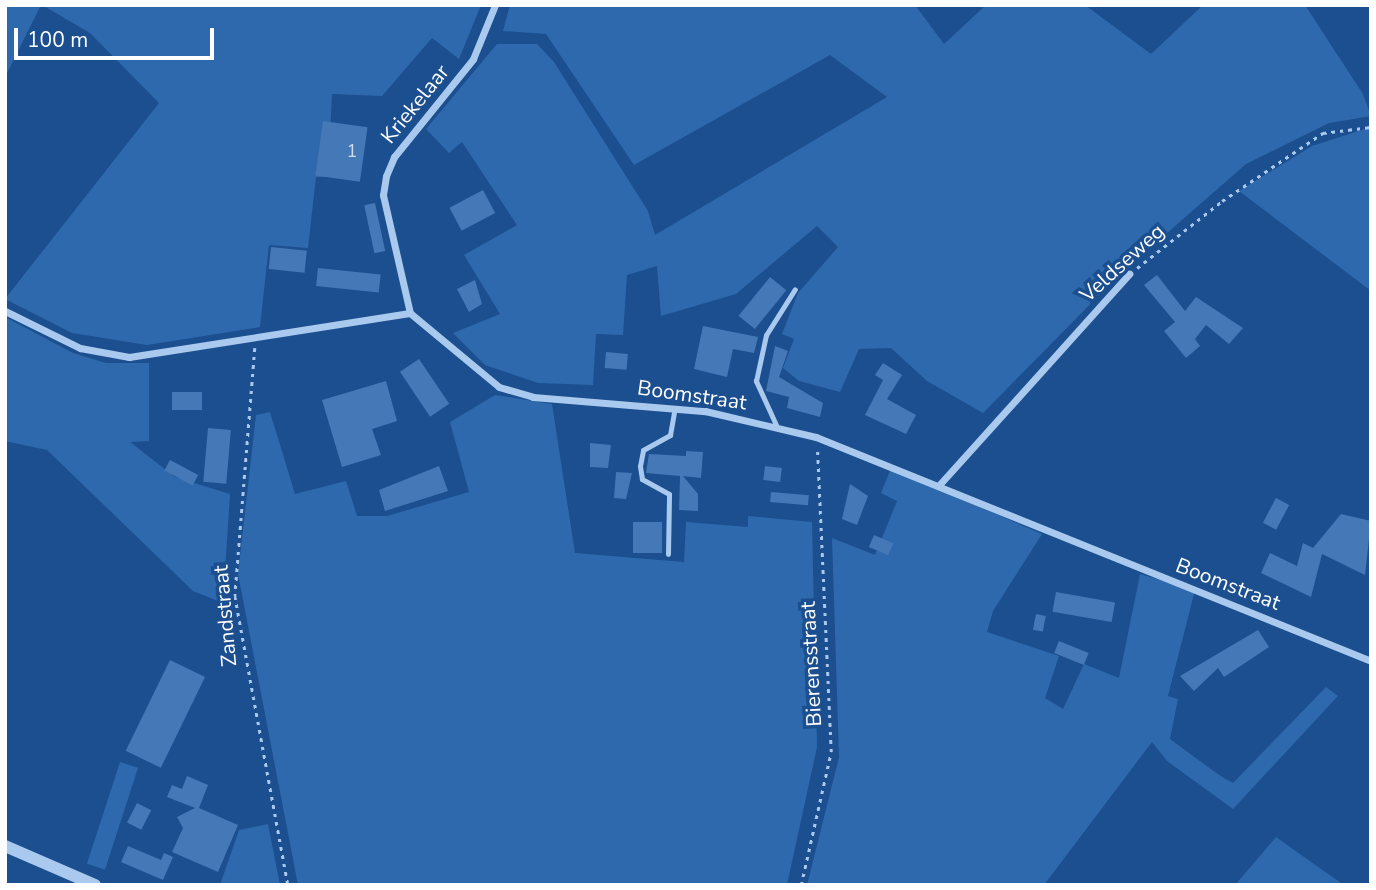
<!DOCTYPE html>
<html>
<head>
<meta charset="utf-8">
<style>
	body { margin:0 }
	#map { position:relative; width:1376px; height:890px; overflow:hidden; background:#1b4f8f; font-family:"Nunito Sans",sans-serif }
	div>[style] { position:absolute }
	.green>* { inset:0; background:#2e69ad; transform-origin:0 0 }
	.building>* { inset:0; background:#4478b7; transform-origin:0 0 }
	.path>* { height:2.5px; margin-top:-1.25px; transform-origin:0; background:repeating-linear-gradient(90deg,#a9c9ee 0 3.5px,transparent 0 8.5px) }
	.service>* { height:5px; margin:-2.5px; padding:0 2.5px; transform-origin:2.5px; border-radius:2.5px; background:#a9c9ee }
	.minor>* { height:7px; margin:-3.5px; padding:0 3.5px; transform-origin:3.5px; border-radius:3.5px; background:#a9c9ee }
	.tertiary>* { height:12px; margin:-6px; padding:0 6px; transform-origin:6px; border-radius:6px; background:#a9c9ee }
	span { translate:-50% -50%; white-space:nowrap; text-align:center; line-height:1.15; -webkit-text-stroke:7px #1b4f8f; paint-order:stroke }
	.number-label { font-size:18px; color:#d0dded }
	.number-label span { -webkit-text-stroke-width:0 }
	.street-label { font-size:21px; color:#fff }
	.frame { position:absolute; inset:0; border:7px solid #fff; pointer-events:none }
	.scale { position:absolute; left:14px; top:28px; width:200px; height:32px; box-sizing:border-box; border:4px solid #fff; border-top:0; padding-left:9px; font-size:21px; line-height:24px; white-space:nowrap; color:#fff; -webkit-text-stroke:5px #1b4f8f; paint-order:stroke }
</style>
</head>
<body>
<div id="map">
	<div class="green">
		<i style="clip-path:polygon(5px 5px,41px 5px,5px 77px)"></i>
		<i style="clip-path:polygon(42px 5px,481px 5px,459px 59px,432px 38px,382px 96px,332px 94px,328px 177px,316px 177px,308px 248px,269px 245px,260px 327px,147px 345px,72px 333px,5px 299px,159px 103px,90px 33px)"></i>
		<i style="clip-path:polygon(510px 5px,915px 5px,944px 44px,986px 5px,1085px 5px,1151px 54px,1203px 5px,1305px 5px,1363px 94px,1371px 116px,1329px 123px,1246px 164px,1118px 276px,983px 413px,927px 381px,891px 348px,859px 349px,840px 392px,799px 381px,783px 368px,794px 339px,782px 334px,798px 293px,838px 247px,817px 226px,736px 294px,661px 316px,657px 266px,627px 275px,623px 335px,596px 334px,593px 385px,538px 383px,485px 365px,453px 333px,500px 314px,464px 255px,517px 225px,462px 142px,449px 153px,426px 129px,497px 44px,537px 44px,554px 62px,648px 211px,655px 235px,887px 97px,830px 55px,634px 165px,546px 34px,503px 31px)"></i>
		<i style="clip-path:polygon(1371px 127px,1371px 291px,1239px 191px,1312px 146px)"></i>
		<i style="clip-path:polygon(5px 317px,73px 353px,106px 363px,149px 363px,149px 441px,130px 442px,175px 477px,230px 494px,223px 603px,193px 591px,47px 450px,5px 441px)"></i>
		<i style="clip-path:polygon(495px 395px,552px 404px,575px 553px,684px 562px,686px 522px,748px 527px,748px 516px,812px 522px,817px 747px,787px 885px,298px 885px,238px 574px,256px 415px,270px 412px,295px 494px,346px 481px,357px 516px,387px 516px,469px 492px,450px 422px)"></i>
		<i style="clip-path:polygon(891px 468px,1042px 534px,993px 611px,987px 632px,1059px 656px,1045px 698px,1063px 709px,1084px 664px,1119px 678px,1140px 574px,1195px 590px,1168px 696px,1178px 699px,1170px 739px,1219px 775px,1233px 783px,1326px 687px,1338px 696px,1233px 809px,1167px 761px,1152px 742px,1044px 885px,807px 885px,839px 757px,832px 538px,875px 555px,897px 501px,881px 493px)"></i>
		<i style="left:120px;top:762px;width:19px;height:107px;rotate:18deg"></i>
		<i style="clip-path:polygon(268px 824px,280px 885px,220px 885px,239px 830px)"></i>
		<i style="clip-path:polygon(1276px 837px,1321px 869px,1344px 885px,1235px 885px)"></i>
	</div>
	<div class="building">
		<i style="left:323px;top:121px;width:45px;height:55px;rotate:8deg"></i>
		<i style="left:483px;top:190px;width:26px;height:38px;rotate:62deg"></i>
		<i style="left:375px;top:203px;width:49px;height:11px;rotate:78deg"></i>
		<i style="left:271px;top:247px;width:36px;height:22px;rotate:6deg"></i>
		<i style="left:318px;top:268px;width:63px;height:18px;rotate:6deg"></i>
		<i style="clip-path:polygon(1157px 275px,1185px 311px,1196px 297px,1243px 328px,1229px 344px,1206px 325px,1195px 339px,1200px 346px,1186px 358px,1164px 331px,1175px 322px,1144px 285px)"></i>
		<i style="left:770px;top:277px;width:21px;height:50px;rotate:39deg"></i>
		<i style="clip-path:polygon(475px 280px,482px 304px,469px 312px,457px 289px)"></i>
		<i style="clip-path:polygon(703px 326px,758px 337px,754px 353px,733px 349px,727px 377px,694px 369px)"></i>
		<i style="clip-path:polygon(775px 346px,788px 351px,779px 377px,823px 403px,820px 417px,787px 408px,789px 397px,766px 391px)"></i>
		<i style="left:606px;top:352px;width:22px;height:16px;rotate:5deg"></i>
		<i style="left:419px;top:359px;width:54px;height:23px;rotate:56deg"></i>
		<i style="clip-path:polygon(883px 363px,902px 375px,887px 399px,916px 415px,906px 434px,865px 415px,883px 380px,875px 375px)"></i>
		<i style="clip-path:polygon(386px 381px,397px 421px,372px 429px,381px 455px,342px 467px,322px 400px)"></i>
		<i style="left:172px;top:392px;width:30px;height:18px"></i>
		<i style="left:208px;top:428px;width:23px;height:54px;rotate:5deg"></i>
		<i style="clip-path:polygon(590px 443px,611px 445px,608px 468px,590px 467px)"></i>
		<i style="clip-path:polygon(686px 451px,703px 452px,701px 478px,683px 476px,698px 494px,698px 511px,679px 510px,680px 476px,646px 473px,649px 454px,686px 456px)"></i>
		<i style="left:170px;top:460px;width:32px;height:12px;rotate:28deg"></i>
		<i style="clip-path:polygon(439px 466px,448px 491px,385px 511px,379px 490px)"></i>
		<i style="left:765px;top:466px;width:17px;height:14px;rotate:7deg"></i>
		<i style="clip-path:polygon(616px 472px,632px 473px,626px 499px,614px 498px)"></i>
		<i style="clip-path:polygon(850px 484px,868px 496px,857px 525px,842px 519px)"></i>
		<i style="left:771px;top:492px;width:38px;height:10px;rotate:5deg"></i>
		<i style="left:1276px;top:498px;width:15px;height:28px;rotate:28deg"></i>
		<i style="clip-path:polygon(1341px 514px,1371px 521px,1365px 575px,1322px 554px,1311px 597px,1261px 573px,1270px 553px,1297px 566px,1303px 543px,1313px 548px)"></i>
		<i style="left:633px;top:522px;width:29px;height:31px"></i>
		<i style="left:874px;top:535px;width:21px;height:13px;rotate:23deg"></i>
		<i style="left:1056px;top:592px;width:60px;height:20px;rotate:10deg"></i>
		<i style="left:1036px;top:614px;width:10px;height:16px;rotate:11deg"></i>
		<i style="clip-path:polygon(1258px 630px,1269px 647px,1224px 677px,1218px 668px,1194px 691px,1180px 676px)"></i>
		<i style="left:1059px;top:641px;width:32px;height:13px;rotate:22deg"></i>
		<i style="left:170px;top:660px;width:39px;height:101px;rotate:26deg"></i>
		<i style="clip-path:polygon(187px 776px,208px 785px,199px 808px,238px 825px,218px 872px,172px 852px,183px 828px,177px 817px,195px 808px,167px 797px,172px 785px,182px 789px)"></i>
		<i style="left:137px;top:803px;width:16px;height:22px;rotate:27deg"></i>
		<i style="clip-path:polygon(128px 846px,161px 860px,164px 853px,173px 857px,163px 880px,121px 862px)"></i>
	</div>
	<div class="path">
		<i style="left:1137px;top:268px;width:108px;rotate:-38.2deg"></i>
		<i style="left:1222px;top:201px;width:122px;rotate:-34deg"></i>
		<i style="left:1323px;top:133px;width:48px;rotate:-7.1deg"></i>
		<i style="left:255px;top:348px;width:249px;rotate:94.6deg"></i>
		<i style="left:235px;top:596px;width:294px;rotate:79.6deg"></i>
		<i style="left:801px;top:885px;width:136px;rotate:-77.3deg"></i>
		<i style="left:831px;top:752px;width:305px;rotate:-92.6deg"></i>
	</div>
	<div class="service">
		<i style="left:777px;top:427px;width:51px;rotate:-114.5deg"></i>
		<i style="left:756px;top:381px;width:47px;rotate:-77.7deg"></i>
		<i style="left:766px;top:335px;width:54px;rotate:-57.8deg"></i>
		<i style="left:668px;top:554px;width:60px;rotate:-89deg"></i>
		<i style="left:669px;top:494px;width:31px;rotate:-151deg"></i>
		<i style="left:642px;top:479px;width:13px;rotate:-99deg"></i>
		<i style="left:640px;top:466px;width:16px;rotate:-79deg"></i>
		<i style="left:643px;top:450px;width:31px;rotate:-29deg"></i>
		<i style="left:670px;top:435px;width:27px;rotate:-80deg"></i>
	</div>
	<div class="minor">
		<i style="left:5px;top:311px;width:84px;rotate:26.3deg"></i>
		<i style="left:80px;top:348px;width:50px;rotate:10.4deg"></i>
		<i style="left:129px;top:357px;width:284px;rotate:-8.9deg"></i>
		<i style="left:410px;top:313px;width:116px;rotate:39.7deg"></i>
		<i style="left:499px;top:387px;width:35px;rotate:16deg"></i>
		<i style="left:533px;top:397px;width:173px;rotate:4.7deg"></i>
		<i style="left:705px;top:411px;width:114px;rotate:13.2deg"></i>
		<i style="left:816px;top:437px;width:598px;rotate:21.98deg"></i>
		<i style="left:410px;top:313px;width:121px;rotate:-102.9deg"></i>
		<i style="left:383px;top:195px;width:19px;rotate:-81deg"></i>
		<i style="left:386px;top:176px;width:21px;rotate:-67deg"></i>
		<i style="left:394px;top:157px;width:126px;rotate:-51.1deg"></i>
		<i style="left:473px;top:59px;width:58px;rotate:-67.8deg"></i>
		<i style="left:940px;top:484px;width:283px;rotate:-48deg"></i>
	</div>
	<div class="tertiary">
		<i style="left:5px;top:846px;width:98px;rotate:23.4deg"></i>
	</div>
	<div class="number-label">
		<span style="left:352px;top:151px">1</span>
	</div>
	<div class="street-label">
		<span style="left:415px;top:104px;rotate:-51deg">Kriekelaar</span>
		<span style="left:1122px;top:263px;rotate:-42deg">Veldseweg</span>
		<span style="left:692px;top:395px;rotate:8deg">Boomstraat</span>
		<span style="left:1228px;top:584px;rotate:21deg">Boomstraat</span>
		<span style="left:225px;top:616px;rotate:-95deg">Zandstraat</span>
		<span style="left:811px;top:664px;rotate:-93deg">Bierensstraat</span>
	</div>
	<div class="frame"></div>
	<div class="scale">100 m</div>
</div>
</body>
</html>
